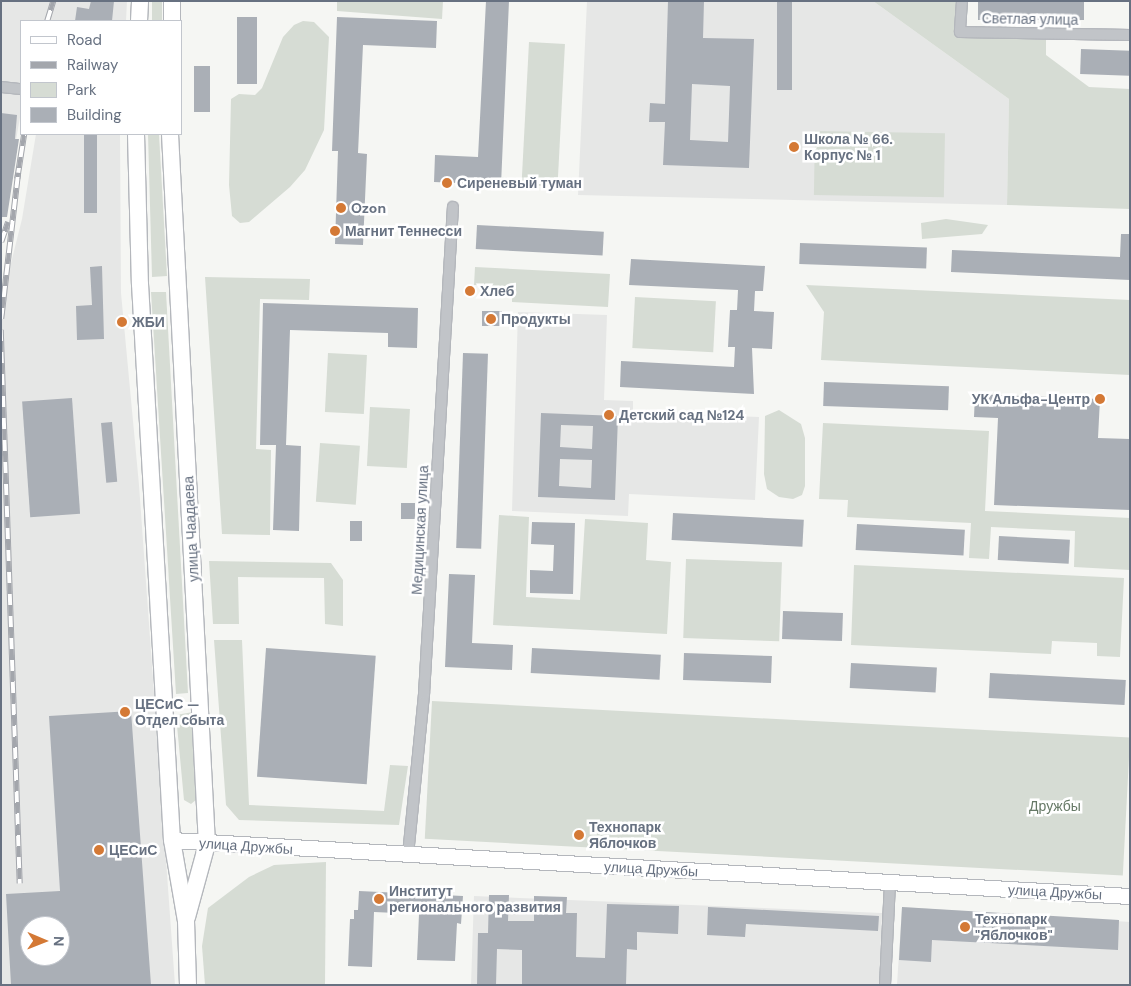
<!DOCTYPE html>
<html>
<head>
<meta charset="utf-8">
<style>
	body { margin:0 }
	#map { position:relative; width:1131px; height:986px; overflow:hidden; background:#f5f6f3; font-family:"DM Sans",sans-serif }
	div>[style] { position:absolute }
	.built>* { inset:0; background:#e6e7e6 }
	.green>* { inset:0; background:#d6dcd4; transform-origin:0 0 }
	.building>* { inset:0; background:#aaafb6; transform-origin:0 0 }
	.roads { filter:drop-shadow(1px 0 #b4b7bc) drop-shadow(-1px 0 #b4b7bc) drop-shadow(0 1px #b4b7bc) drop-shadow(0 -1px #b4b7bc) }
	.street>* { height:10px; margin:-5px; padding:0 5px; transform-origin:5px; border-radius:5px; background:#c1c4c8 }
	.secondary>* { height:15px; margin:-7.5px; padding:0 7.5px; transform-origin:7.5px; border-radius:7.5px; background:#fff }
	.primary>* { height:16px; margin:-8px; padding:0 8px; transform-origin:8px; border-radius:8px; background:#fff }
	.rail>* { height:5.5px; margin-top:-2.75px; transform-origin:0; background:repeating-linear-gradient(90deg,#fff 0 11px,#a3a6ac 0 22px); box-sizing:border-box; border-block:1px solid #a3a6ac }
	.dots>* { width:14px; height:14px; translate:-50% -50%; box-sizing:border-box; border:2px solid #fff; border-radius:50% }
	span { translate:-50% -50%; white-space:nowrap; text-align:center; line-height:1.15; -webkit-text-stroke:5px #fff; paint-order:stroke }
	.street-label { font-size:14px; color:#677181 }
	.poi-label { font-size:14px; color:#677181; font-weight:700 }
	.left { translate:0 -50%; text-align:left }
	.right { translate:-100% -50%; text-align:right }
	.park-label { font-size:14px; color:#667966 }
	.frame { position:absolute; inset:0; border:2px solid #677181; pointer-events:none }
	.legend { position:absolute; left:20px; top:20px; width:162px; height:115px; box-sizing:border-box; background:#fff; border:1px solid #c2c6cd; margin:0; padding:6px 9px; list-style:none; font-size:15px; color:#677181 }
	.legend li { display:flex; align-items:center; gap:10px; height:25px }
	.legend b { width:25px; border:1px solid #c2c6cd }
	.north { position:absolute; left:20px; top:916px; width:50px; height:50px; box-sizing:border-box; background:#fff; border:1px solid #c2c6cd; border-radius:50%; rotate:91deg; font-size:14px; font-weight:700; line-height:20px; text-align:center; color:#677181 }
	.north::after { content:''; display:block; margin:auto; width:18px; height:22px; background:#d47935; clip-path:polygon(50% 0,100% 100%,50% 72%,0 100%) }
</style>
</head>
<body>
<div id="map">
	<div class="built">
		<i style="clip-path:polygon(1px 1px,127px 1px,126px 21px,21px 21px,21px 112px,1px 224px)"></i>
		<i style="clip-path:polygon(587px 1px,873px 1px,1009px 99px,1007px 205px,578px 195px)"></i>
		<i style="clip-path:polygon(evenodd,36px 134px,120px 134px,121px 293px,139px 485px,175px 985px,1px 985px,1px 303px,22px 219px,36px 134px,30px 926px,60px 926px,60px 956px,30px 956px,30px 926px)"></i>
		<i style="clip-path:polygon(518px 312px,607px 315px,604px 400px,633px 401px,633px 412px,759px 417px,755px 500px,629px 494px,628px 516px,512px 511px)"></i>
		<i style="clip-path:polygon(474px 896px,882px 913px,879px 985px,471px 985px)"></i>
		<i style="clip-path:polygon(902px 907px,1130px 922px,1130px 985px,897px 985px)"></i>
	</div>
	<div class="green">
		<i style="left:152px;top:1px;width:10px;height:20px"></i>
		<i style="clip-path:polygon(337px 1px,443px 1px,442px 19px,337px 11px)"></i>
		<i style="clip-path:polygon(873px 1px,962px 1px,961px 32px,1046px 33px,1046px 55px,1089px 87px,1130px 89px,1130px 209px,1007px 205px,1009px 99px)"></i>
		<i style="clip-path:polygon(303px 21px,314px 22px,329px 37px,324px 130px,305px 170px,290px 187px,249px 222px,240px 223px,232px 216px,229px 185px,231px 99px,239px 94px,255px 95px,262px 88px,283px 37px,294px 25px)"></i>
		<i style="left:529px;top:42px;width:36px;height:143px;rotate:3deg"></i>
		<i style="left:815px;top:131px;width:130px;height:64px;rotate:1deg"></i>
		<i style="clip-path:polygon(148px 134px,159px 134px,167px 276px,152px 277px)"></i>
		<i style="clip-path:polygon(946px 219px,988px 225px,982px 234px,922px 239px,921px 223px)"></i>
		<i style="clip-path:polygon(475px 267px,610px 274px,608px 307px,512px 302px,512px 294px,483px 292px,483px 285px,474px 285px)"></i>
		<i style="clip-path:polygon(205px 277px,310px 279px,309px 300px,260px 299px,256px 449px,271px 450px,270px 535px,222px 534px)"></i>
		<i style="clip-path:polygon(806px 285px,1130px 300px,1130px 375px,821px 360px,824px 312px)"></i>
		<i style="clip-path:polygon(151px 292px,166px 292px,188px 693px,176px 694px)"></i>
		<i style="left:635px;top:297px;width:81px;height:51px;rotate:3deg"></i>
		<i style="left:328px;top:353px;width:39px;height:59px;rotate:3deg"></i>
		<i style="left:370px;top:407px;width:40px;height:59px;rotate:3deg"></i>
		<i style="clip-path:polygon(779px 410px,801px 424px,805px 438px,805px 486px,802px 495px,793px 499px,779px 497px,767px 489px,764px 474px,765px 416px)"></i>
		<i style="clip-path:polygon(823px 423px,989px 431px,985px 511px,1130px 518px,1130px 570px,1074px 567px,1075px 531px,991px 527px,989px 559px,969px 558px,971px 523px,847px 517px,848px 500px,819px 499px)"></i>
		<i style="left:320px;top:443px;width:40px;height:59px;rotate:4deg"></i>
		<i style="clip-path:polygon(499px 515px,529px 517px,526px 597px,580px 600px,585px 519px,648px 523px,646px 560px,671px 562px,667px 634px,493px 625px)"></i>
		<i style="left:686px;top:559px;width:96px;height:79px;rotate:2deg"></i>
		<i style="clip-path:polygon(209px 561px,331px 563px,343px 580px,343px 626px,325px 624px,324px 578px,238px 577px,239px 624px,213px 624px)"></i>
		<i style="clip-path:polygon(854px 565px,1124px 578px,1120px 657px,1097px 656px,1097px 643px,1052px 641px,1051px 654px,851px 645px)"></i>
		<i style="clip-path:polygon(214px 640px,242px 640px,249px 805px,384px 811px,390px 765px,408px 766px,399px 825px,239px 820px,226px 805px)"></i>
		<i style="left:432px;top:701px;width:699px;height:138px;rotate:3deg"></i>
		<i style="clip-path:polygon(193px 712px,197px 799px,191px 804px,184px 800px,176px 715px)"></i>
		<i style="clip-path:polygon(326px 862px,325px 985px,205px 985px,202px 946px,208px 908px,249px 877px,274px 865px)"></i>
	</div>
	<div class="building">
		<i style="clip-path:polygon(91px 1px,114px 1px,112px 21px,75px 21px,77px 7px,89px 9px)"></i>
		<i style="clip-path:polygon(486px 1px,509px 1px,501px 185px,434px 182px,435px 155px,478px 157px)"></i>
		<i style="clip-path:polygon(evenodd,668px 1px,704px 1px,703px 38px,754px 39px,749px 168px,663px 165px,665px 122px,649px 122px,650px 103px,665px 104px,668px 1px,692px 84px,730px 86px,728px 142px,690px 140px,692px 84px)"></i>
		<i style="left:777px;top:1px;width:15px;height:89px"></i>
		<i style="left:978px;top:1px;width:106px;height:19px"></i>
		<i style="left:237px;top:17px;width:20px;height:67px"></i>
		<i style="clip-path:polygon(337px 17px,437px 21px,436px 48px,363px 45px,358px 153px,367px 154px,363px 245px,335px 244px,338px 151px,332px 151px)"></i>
		<i style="left:1081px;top:49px;width:49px;height:25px;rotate:2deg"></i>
		<i style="left:194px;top:66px;width:16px;height:46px"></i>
		<i style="clip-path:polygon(1px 113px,17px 115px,15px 139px,19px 139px,7px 217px,1px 217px)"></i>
		<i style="left:84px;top:134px;width:13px;height:79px"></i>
		<i style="left:477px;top:225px;width:127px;height:24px;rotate:3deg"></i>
		<i style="clip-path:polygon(1121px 234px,1130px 234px,1130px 280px,951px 272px,952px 250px,1120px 257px)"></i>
		<i style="left:800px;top:243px;width:127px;height:21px;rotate:2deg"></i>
		<i style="clip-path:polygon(631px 259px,765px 266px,763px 291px,755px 291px,754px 311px,774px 312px,772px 349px,752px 348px,754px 394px,620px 387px,621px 361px,734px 367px,735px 347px,728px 347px,730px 310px,737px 310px,738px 290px,629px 285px)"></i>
		<i style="clip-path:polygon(102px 266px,104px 339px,77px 340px,76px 306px,92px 305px,90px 267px)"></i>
		<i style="clip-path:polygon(263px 303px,418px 308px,417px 348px,388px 347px,388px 333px,290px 330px,286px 445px,301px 446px,299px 531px,273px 530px,276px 445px,260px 445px)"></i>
		<i style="left:482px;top:311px;width:20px;height:15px"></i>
		<i style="left:463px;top:353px;width:25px;height:195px;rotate:2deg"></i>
		<i style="left:824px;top:382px;width:125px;height:24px;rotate:2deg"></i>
		<i style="clip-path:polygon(975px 394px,1100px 399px,1098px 438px,1130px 439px,1130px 510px,994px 505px,998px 418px,974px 417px)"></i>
		<i style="left:72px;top:398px;width:116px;height:50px;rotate:86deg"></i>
		<i style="clip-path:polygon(evenodd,541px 413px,618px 416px,615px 500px,538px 497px,541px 413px,561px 425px,593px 426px,592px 449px,560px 447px,561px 425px,541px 413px,560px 459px,592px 460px,591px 488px,559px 486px,560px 459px)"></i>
		<i style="left:112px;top:422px;width:60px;height:11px;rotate:85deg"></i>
		<i style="left:401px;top:503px;width:14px;height:16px"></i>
		<i style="left:673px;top:513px;width:131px;height:27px;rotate:3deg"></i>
		<i style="left:350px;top:521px;width:12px;height:20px"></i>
		<i style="clip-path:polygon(532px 522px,575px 523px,573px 594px,530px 593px,530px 570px,553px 571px,554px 545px,531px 544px)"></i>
		<i style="left:857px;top:524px;width:108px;height:26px;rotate:3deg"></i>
		<i style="left:999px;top:536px;width:71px;height:24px;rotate:3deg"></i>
		<i style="clip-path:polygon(449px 574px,475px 575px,472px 643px,513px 645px,512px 670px,445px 667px)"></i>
		<i style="left:783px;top:611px;width:60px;height:28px;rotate:2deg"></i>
		<i style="left:266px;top:648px;width:110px;height:129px;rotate:4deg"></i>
		<i style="left:532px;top:648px;width:129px;height:25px;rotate:3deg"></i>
		<i style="left:684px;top:653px;width:88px;height:27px;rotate:2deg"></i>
		<i style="left:851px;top:663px;width:86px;height:25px;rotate:3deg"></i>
		<i style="left:990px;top:673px;width:136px;height:25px;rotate:3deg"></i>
		<i style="clip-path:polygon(evenodd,131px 711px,151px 985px,11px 985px,6px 894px,60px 891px,49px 716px,131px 711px,30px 926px,62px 926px,64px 956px,30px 956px,30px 926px)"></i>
		<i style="clip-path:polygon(359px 891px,463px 896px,461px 924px,457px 923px,455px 961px,417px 960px,419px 914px,374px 912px,372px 967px,348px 966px,350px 919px,354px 919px,354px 910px,358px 910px)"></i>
		<i style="clip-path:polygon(489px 895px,509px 895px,508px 921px,534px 921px,534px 896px,567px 897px,566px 913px,577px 913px,576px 957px,605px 958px,607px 904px,679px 906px,678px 934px,637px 932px,637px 950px,627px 949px,626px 985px,522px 985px,522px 950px,497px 949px,496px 985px,477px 985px,478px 933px,488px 933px)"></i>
		<i style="clip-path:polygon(708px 907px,879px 916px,878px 931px,746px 924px,745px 937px,707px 935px)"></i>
		<i style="clip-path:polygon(902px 907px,1119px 920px,1118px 950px,932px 940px,931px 962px,899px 960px)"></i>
	</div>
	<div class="roads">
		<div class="street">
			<i style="left:962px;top:1px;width:31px;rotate:94deg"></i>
			<i style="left:960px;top:32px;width:170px;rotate:1deg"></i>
			<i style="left:1px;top:87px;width:20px;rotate:6deg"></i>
			<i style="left:408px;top:855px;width:162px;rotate:-84.3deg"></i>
			<i style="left:424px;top:694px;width:488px;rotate:-86.6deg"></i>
			<i style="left:885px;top:985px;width:102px;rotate:-87.2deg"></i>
		</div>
		<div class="secondary">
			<i style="left:172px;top:840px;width:960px;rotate:3.35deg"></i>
		</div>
		<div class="primary">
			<i style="left:139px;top:21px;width:20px;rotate:-87deg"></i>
			<i style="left:172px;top:21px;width:20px;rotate:-90deg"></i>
			<i style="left:136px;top:134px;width:150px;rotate:88.5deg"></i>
			<i style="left:140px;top:284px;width:557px;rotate:86.71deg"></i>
			<i style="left:172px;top:840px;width:82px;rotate:80.2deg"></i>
			<i style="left:186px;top:921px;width:64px;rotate:88.2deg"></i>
			<i style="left:170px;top:134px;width:711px;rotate:87.02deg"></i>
			<i style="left:207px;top:844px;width:76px;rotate:105.3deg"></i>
		</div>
	</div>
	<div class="rail">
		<i style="left:47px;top:21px;width:21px;rotate:-73deg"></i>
		<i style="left:17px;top:179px;width:46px;rotate:-81.2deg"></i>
		<i style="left:1px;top:242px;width:21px;rotate:-71deg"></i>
		<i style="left:1px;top:319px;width:147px;rotate:-83.4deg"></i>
		<i style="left:1px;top:330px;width:554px;rotate:88.04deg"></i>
	</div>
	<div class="dots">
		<i style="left:794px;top:147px;background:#d47935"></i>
		<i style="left:447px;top:183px;background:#d47935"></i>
		<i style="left:341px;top:208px;background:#d47935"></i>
		<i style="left:335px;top:231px;background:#d47935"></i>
		<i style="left:470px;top:291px;background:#d47935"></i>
		<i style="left:491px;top:319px;background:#d47935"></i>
		<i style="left:122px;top:322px;background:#d47935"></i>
		<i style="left:1100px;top:399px;background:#d47935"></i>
		<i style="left:609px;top:415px;background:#d47935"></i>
		<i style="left:125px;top:712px;background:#d47935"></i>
		<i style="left:579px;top:835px;background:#d47935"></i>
		<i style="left:99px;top:850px;background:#d47935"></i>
		<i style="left:379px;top:899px;background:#d47935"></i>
		<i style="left:965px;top:927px;background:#d47935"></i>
	</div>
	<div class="street-label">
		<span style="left:1030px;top:19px;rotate:1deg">Светлая улица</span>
		<span style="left:191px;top:529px;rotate:-93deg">улица Чаадаева</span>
		<span style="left:420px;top:530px;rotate:-87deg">Медицинская улица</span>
		<span style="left:246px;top:846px;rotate:4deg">улица Дружбы</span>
		<span style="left:651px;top:869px;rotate:3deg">улица Дружбы</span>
		<span style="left:1055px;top:892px;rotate:3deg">улица Дружбы</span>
	</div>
	<div class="poi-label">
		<span class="left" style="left:804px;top:147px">Школа № 66.<br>Корпус № 1</span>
		<span class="left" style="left:457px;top:183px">Сиреневый туман</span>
		<span class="left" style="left:351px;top:208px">Ozon</span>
		<span class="left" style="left:345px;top:231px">Магнит Теннесси</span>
		<span class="left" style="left:480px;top:291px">Хлеб</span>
		<span class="left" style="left:501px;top:319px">Продукты</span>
		<span class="left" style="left:132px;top:322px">ЖБИ</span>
		<span class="right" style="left:1090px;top:399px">УК Альфа-Центр</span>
		<span class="left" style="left:619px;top:415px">Детский сад №124</span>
		<span class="left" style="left:135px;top:712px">ЦЕСиС —<br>Отдел сбыта</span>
		<span class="left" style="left:589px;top:835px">Технопарк<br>Яблочков</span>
		<span class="left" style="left:109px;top:850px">ЦЕСиС</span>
		<span class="left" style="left:389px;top:899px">Институт<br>регионального развития</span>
		<span class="left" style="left:975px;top:927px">Технопарк<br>"Яблочков"</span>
	</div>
	<div class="park-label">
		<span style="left:1055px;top:806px">Дружбы</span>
	</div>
	<div class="frame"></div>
	<ul class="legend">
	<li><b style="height:6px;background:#fff"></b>Road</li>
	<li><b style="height:6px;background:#a3a6ac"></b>Railway</li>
	<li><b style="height:14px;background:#d6dcd4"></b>Park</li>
	<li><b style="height:14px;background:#aaafb6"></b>Building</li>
	</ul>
	<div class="north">N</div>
</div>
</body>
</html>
